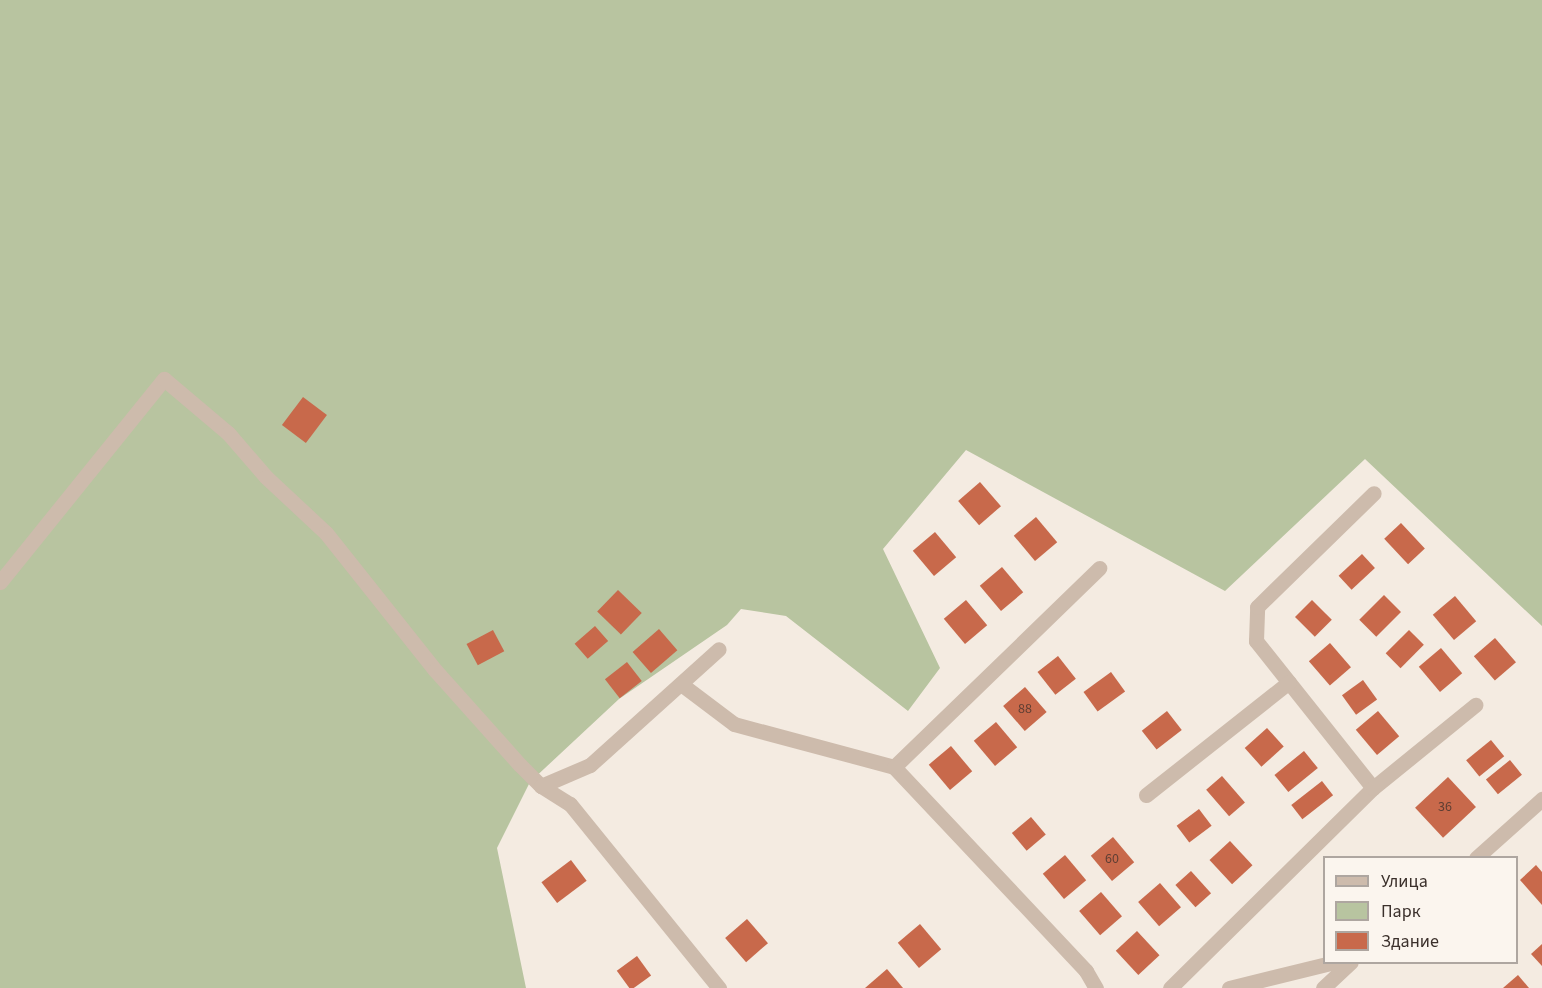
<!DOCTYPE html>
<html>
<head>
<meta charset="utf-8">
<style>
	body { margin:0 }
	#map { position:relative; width:1542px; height:988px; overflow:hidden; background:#f4ebe1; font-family:"Source Sans 3",sans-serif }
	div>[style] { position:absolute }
	.green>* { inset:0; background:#b8c4a0 }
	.building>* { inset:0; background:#c8694b; transform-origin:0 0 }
	.minor>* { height:15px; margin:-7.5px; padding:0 7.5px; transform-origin:7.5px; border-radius:7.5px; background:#cdbbac }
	span { translate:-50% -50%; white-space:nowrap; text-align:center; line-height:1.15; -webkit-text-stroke:4.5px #fbf5ee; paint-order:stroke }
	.number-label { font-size:14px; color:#5e3e33 }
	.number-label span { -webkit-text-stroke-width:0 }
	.legend { position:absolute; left:1323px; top:856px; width:195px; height:108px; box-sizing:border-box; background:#fbf5ee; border:2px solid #aea6a0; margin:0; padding:8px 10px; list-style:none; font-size:18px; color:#3b302b }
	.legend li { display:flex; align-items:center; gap:12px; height:30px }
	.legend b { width:30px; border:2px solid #aea6a0 }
</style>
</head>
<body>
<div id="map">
	<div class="green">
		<i style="clip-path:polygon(0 0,1542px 0,1542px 626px,1365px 459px,1225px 591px,966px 450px,883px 549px,940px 668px,908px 711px,786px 616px,741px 609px,727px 625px,619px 699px,530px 782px,497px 848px,526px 988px,0 988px)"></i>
	</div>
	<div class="building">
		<i style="left:303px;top:397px;width:30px;height:35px;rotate:37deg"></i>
		<i style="left:980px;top:482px;width:32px;height:29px;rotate:49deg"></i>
		<i style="left:1036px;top:517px;width:33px;height:29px;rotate:50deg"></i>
		<i style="left:1401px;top:523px;width:35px;height:23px;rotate:47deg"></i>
		<i style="left:935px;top:532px;width:33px;height:29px;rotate:50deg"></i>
		<i style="left:1362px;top:554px;width:19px;height:32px;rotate:47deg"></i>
		<i style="left:1002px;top:567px;width:33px;height:29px;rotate:50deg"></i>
		<i style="left:618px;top:590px;width:33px;height:30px;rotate:44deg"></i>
		<i style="left:1384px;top:595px;width:24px;height:35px;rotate:45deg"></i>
		<i style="left:1455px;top:596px;width:33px;height:29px;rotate:50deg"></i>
		<i style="left:966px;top:600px;width:33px;height:29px;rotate:50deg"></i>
		<i style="left:1312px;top:600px;width:28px;height:24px;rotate:45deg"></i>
		<i style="left:595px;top:626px;width:20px;height:27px;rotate:49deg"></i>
		<i style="left:659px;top:629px;width:28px;height:35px;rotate:49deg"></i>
		<i style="left:493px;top:630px;width:24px;height:30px;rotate:62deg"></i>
		<i style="left:1409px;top:630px;width:21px;height:33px;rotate:45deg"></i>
		<i style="left:1495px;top:638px;width:32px;height:28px;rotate:49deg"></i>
		<i style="left:1330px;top:643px;width:32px;height:28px;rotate:49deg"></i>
		<i style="left:1441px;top:648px;width:33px;height:29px;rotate:50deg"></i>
		<i style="left:1058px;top:656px;width:29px;height:26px;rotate:52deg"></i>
		<i style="left:627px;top:662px;width:24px;height:28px;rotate:52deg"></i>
		<i style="left:1111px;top:672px;width:24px;height:34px;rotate:54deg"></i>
		<i style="left:1363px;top:680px;width:24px;height:26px;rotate:54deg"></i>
		<i style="left:1025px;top:687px;width:33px;height:29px;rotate:49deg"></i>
		<i style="left:1167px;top:711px;width:24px;height:32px;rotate:52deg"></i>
		<i style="left:1378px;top:711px;width:33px;height:29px;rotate:50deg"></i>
		<i style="left:996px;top:722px;width:33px;height:29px;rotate:50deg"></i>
		<i style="left:1267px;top:728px;width:25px;height:30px;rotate:48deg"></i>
		<i style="left:1491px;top:740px;width:21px;height:32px;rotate:51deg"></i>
		<i style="left:951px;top:746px;width:33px;height:29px;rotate:50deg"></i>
		<i style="left:1304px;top:751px;width:22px;height:38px;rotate:51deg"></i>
		<i style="left:1510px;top:760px;width:19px;height:31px;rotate:51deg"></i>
		<i style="left:1222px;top:776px;width:35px;height:21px;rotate:49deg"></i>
		<i style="left:1448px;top:777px;width:41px;height:45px;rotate:47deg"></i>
		<i style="left:1322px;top:781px;width:18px;height:39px;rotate:52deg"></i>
		<i style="left:1199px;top:809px;width:21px;height:28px;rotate:53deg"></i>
		<i style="left:1031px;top:817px;width:23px;height:25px;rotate:50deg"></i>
		<i style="left:1113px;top:837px;width:33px;height:29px;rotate:50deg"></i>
		<i style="left:1230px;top:841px;width:33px;height:28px;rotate:47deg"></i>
		<i style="left:1065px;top:855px;width:33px;height:29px;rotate:50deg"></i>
		<i style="left:571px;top:860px;width:26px;height:37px;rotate:53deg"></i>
		<i style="clip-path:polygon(1536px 865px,1542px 872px,1542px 905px,1520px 880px)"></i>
		<i style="left:1191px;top:871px;width:30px;height:21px;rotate:48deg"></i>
		<i style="left:1160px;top:883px;width:32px;height:29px;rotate:49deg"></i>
		<i style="left:1101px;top:892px;width:32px;height:29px;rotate:49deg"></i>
		<i style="left:747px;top:919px;width:32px;height:29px;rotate:49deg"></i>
		<i style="left:920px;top:924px;width:33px;height:29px;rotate:50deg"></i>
		<i style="left:1137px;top:931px;width:33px;height:29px;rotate:47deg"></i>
		<i style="clip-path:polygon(1542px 944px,1542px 966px,1531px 954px)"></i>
		<i style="left:637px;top:956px;width:24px;height:25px;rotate:54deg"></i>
		<i style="clip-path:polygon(887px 969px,903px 988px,865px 988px)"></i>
		<i style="clip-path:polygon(1518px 975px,1529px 988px,1503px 988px)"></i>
	</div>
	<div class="minor">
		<i style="left:0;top:582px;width:261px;rotate:-51.1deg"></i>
		<i style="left:164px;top:379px;width:84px;rotate:40.2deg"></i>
		<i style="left:228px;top:433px;width:58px;rotate:49.2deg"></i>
		<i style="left:266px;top:477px;width:82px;rotate:43deg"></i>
		<i style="left:326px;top:533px;width:175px;rotate:51.5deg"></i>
		<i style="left:435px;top:670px;width:127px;rotate:48.2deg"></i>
		<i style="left:520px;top:765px;width:30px;rotate:45deg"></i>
		<i style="left:541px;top:786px;width:34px;rotate:32deg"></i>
		<i style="left:570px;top:804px;width:237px;rotate:51deg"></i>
		<i style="left:681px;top:684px;width:66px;rotate:37deg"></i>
		<i style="left:734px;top:724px;width:166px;rotate:15deg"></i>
		<i style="left:894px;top:767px;width:280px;rotate:46.7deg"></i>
		<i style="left:1086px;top:971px;width:20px;rotate:60deg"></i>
		<i style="left:894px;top:767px;width:286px;rotate:-44.1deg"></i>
		<i style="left:541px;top:786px;width:53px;rotate:-23.2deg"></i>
		<i style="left:590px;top:765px;width:173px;rotate:-42deg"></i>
		<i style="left:1373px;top:788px;width:188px;rotate:-128.5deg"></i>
		<i style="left:1256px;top:641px;width:34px;rotate:-88deg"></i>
		<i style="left:1257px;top:607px;width:163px;rotate:-44.3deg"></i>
		<i style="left:1146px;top:795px;width:182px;rotate:-38.3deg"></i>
		<i style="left:1476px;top:858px;width:89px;rotate:-41.8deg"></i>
		<i style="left:1170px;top:988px;width:285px;rotate:-44.6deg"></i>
		<i style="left:1373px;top:788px;width:132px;rotate:-39.1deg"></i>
		<i style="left:1229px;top:988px;width:109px;rotate:-13.8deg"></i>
		<i style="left:1323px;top:988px;width:38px;rotate:-43deg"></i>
	</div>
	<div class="number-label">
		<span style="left:1025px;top:709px">88</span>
		<span style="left:1445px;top:807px">36</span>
		<span style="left:1112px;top:859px">60</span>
	</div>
	<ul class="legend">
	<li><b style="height:8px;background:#cdbbac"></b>Улица</li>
	<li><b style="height:16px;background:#b8c4a0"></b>Парк</li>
	<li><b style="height:16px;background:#c8694b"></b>Здание</li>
	</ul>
</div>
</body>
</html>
